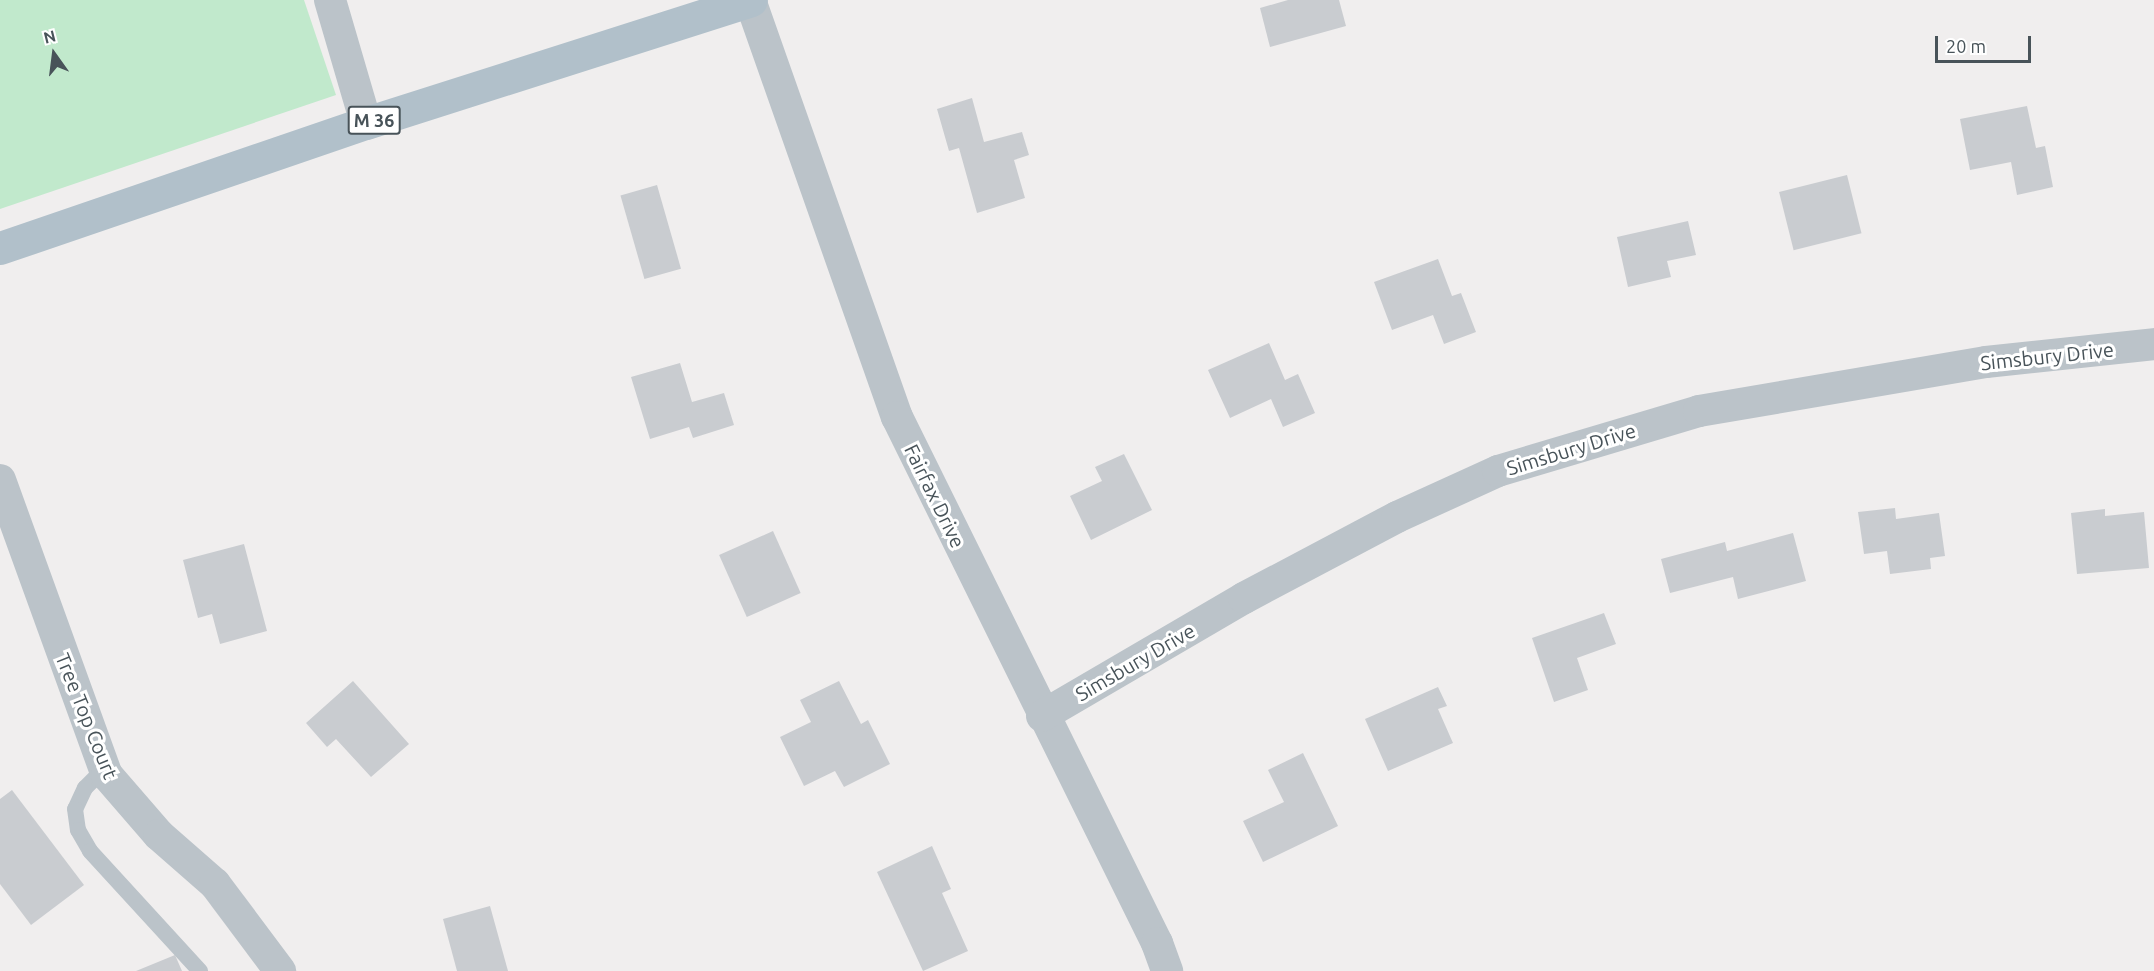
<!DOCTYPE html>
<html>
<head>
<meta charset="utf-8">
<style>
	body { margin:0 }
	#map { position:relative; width:2154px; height:971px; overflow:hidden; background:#f0eeee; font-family:Ubuntu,sans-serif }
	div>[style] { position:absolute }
	.green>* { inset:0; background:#c1e9cc }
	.building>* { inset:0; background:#c9ccd0; transform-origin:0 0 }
	.lane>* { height:16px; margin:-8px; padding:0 8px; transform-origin:8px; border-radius:8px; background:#bbc3c9 }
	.street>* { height:32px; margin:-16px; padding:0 16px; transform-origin:16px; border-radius:16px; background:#bbc3c9 }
	.primary>* { height:33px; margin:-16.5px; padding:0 16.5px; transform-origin:16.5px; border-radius:16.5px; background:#b1c0ca }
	span { translate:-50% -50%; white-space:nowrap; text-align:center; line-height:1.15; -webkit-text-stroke:6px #fff; paint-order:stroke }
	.shield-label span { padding:2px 4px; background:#fff; border:2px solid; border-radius:4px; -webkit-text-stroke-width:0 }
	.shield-label { font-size:18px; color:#485359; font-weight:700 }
	.street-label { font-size:20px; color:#485359 }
	.north { position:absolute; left:24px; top:24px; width:60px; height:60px; -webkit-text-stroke:4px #fff; paint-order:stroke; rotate:346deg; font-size:16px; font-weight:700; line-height:24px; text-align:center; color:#485359 }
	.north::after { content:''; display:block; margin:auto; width:21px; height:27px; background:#485359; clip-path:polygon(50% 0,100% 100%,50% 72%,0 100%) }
	.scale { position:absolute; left:1935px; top:36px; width:96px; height:27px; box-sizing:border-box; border:3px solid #485359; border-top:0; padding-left:8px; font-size:18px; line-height:21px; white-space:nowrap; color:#485359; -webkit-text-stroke:4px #fff; paint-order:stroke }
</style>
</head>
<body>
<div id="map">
	<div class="green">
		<i style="clip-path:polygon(0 0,304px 0,336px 95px,0 209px)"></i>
	</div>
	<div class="building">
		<i style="clip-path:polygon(1288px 0,1339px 0,1346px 26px,1270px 47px,1260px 8px)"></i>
		<i style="clip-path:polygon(972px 98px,984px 142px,1022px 132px,1029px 155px,1014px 160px,1025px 198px,977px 213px,959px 148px,949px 151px,937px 109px)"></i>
		<i style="clip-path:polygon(2027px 106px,2036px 148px,2045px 146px,2053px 187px,2017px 195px,2011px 162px,1970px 170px,1960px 119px)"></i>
		<i style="left:1847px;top:175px;width:60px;height:70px;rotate:76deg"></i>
		<i style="left:657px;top:185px;width:87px;height:38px;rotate:74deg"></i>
		<i style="clip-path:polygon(1688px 221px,1696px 255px,1667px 261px,1671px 277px,1628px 287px,1617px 237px)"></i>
		<i style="clip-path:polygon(1438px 259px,1452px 296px,1461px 293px,1476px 332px,1444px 344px,1433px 315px,1392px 330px,1374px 282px)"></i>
		<i style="clip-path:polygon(1269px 343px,1285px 380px,1298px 374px,1315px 413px,1283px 427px,1271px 399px,1230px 418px,1208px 370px)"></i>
		<i style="clip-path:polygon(680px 363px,692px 402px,724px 393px,734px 425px,693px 438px,689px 427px,650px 439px,631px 377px)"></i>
		<i style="clip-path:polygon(1124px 454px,1152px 510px,1091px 540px,1070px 496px,1102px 481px,1095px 467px)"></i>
		<i style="clip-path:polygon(1895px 508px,1896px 519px,1939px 513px,1945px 556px,1930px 558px,1931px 569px,1890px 574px,1887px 551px,1864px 554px,1858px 512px)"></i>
		<i style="clip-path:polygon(2105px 509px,2105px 516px,2144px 512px,2149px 568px,2077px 574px,2071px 513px)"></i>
		<i style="left:773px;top:531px;width:68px;height:59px;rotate:66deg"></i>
		<i style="clip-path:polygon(1793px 533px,1806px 581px,1738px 599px,1733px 577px,1670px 593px,1661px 559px,1725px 542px,1727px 551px)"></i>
		<i style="clip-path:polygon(244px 544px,267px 631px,220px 644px,212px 614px,198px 618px,183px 560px)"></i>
		<i style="clip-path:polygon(1604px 613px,1616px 644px,1577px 658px,1588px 690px,1554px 702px,1532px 638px)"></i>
		<i style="clip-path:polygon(353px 681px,409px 744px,371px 777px,336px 739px,327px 747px,306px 723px)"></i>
		<i style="clip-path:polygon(839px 681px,861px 724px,868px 720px,890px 764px,844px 787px,835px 771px,804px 786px,780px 737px,811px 722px,800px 700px)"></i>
		<i style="clip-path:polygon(1438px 687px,1447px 706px,1438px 709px,1453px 743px,1388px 771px,1365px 719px)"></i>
		<i style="clip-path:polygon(1303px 753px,1338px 826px,1263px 862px,1243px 821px,1284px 802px,1268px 770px)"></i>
		<i style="clip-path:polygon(12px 790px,84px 885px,31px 925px,0 884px,0 799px)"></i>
		<i style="clip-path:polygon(932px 846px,951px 889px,942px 893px,968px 951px,923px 971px,877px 872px)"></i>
		<i style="clip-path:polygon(490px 906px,508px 971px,457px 971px,443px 919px)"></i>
		<i style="clip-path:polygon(175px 955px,182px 971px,136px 971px)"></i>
	</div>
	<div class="lane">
		<i style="left:104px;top:769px;width:27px;rotate:135deg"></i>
		<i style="left:85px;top:788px;width:23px;rotate:115deg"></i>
		<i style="left:75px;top:809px;width:21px;rotate:82deg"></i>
		<i style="left:78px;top:830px;width:24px;rotate:60deg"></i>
		<i style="left:90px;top:851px;width:163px;rotate:47.5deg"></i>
	</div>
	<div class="street">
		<i style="left:330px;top:0;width:128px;rotate:73.7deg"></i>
		<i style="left:750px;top:0;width:442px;rotate:70.6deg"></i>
		<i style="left:897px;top:417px;width:587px;rotate:63.7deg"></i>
		<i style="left:1157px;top:943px;width:30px;rotate:70deg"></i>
		<i style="left:0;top:480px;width:314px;rotate:70.1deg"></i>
		<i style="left:107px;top:775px;width:79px;rotate:49.1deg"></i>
		<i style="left:159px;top:835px;width:74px;rotate:41.2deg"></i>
		<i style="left:215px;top:884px;width:109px;rotate:53.2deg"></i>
		<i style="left:1042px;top:716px;width:234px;rotate:-30.3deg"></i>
		<i style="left:1244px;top:598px;width:173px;rotate:-27.9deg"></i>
		<i style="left:1397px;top:517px;width:111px;rotate:-24.5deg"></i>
		<i style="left:1498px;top:471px;width:210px;rotate:-16.6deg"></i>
		<i style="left:1699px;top:411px;width:291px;rotate:-9.7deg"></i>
		<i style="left:1986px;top:362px;width:169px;rotate:-6.1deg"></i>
	</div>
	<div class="primary">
		<i style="left:0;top:248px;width:387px;rotate:-18.9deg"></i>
		<i style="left:366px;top:123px;width:404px;rotate:-17.7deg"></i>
	</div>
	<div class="shield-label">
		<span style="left:374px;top:120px">M 36</span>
	</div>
	<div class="street-label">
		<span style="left:2047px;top:356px;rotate:-6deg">Simsbury Drive</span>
		<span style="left:1571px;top:449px;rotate:-17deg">Simsbury Drive</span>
		<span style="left:935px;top:496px;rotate:64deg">Fairfax Drive</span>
		<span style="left:1135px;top:662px;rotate:-30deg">Simsbury Drive</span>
		<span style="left:87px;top:716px;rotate:68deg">Tree Top Court</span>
	</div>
	<div class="north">N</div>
	<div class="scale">20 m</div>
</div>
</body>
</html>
